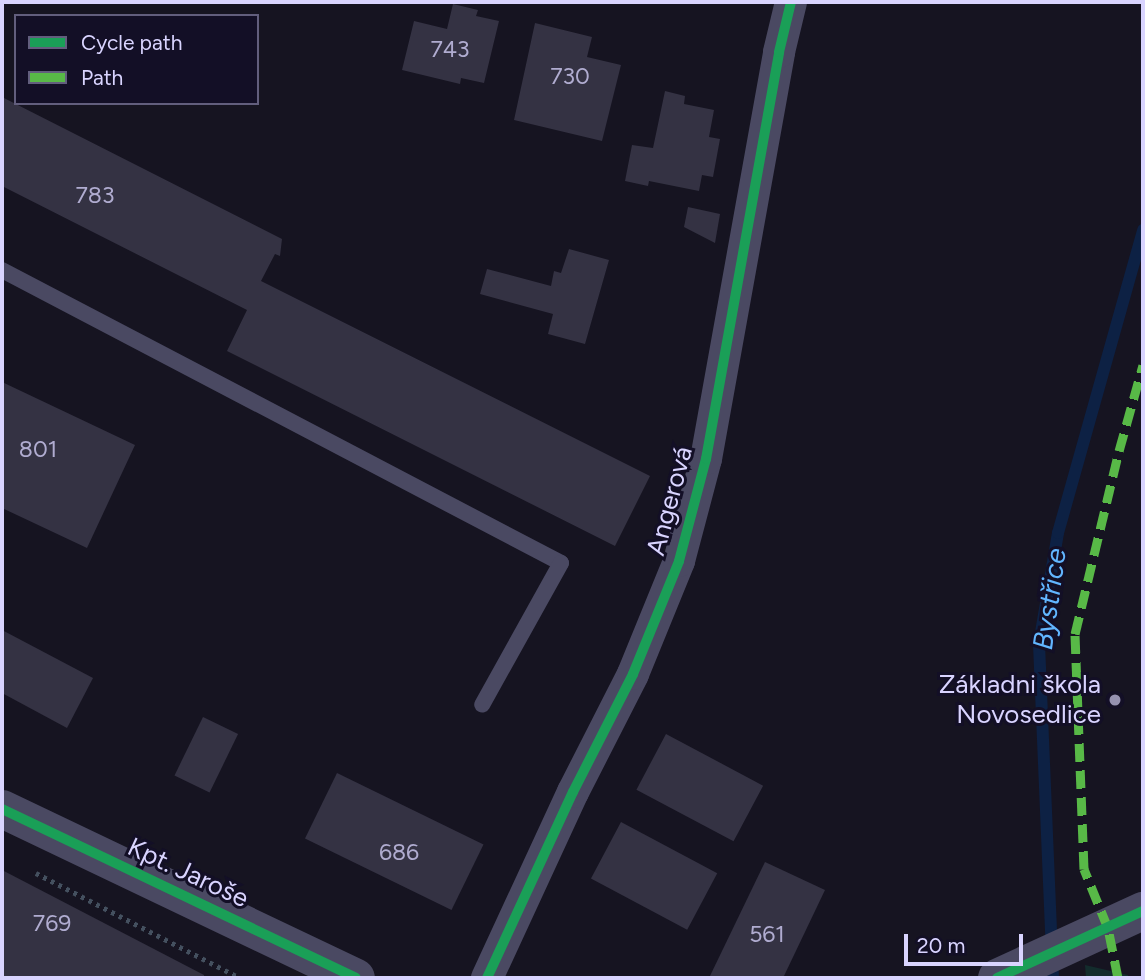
<!DOCTYPE html>
<html>
<head>
<meta charset="utf-8">
<style>
	body { margin:0 }
	#map { position:relative; width:1145px; height:980px; overflow:hidden; background:#161421; font-family:Figtree,sans-serif }
	div>[style] { position:absolute }
	.green>* { inset:0; background:#132c2d }
	.stream>* { height:12px; margin:-6px; padding:0 6px; transform-origin:6px; border-radius:6px; background:#0d2144 }
	.building>* { inset:0; background:#343243; transform-origin:0 0 }
	.path>* { height:4.5px; margin-top:-2.25px; transform-origin:0; background:repeating-linear-gradient(90deg,#44505f 0 3.5px,transparent 0 8.5px) }
	.service>* { height:16px; margin:-8px; padding:0 8px; transform-origin:8px; border-radius:8px; background:#4a4962 }
	.minor>* { height:32px; margin:-16px; padding:0 16px; transform-origin:16px; border-radius:16px; background:#4a4962 }
	.tertiary>* { height:38px; margin:-19px; padding:0 19px; transform-origin:19px; border-radius:19px; background:#4a4962 }
	.quiet>* { height:9px; margin-top:-4.5px; transform-origin:0; background:repeating-linear-gradient(90deg,#58b947 0 18px,transparent 0 27px) }
	.cycleway>* { height:10px; margin:-5px; padding:0 5px; transform-origin:5px; border-radius:5px; background:#1a9f57 }
	.dots>* { width:19px; height:19px; translate:-50% -50%; box-sizing:border-box; border:4px solid #130f26; border-radius:50% }
	span { translate:-50% -50%; white-space:nowrap; text-align:center; line-height:1.15; -webkit-text-stroke:6px #130f26; paint-order:stroke }
	.number-label { font-size:23px; color:#b0acd0 }
	.number-label span { -webkit-text-stroke-width:0 }
	.street-label { font-size:26px; color:#d9d4ff }
	.poi-label { font-size:26px; color:#d9d4ff }
	.right { translate:-100% -50%; text-align:right }
	.water-label { font-size:28px; color:#62b6ff; font-style:italic }
	.frame { position:absolute; inset:0; border:4px solid #d9d4ff; pointer-events:none }
	.legend { position:absolute; left:14px; top:14px; width:245px; height:91px; box-sizing:border-box; background:#130f26; border:2px solid #625e7d; margin:0; padding:9px 12px; list-style:none; font-size:21px; color:#d9d4ff }
	.legend li { display:flex; align-items:center; gap:14px; height:35px }
	.legend b { width:35px; border:2px solid #625e7d }
	.scale { position:absolute; left:904px; top:934px; width:119px; height:32px; box-sizing:border-box; border:4px solid #d9d4ff; border-top:0; padding-left:9px; font-size:21px; line-height:24px; white-space:nowrap; color:#d9d4ff; -webkit-text-stroke:5px #130f26; paint-order:stroke }
</style>
</head>
<body>
<div id="map">
	<div class="green">
		<i style="clip-path:polygon(1085px 965px,1128px 975px,1129px 978px,1086px 978px)"></i>
	</div>
	<div class="stream">
		<i style="left:1053px;top:978px;width:334px;rotate:-92.4deg"></i>
		<i style="left:1039px;top:644px;width:113px;rotate:-80.3deg"></i>
		<i style="left:1058px;top:533px;width:315px;rotate:-74.3deg"></i>
	</div>
	<div class="building">
		<i style="clip-path:polygon(453px 4px,478px 10px,476px 16px,499px 21px,484px 83px,461px 78px,460px 84px,402px 70px,414px 21px,447px 29px)"></i>
		<i style="clip-path:polygon(535px 23px,592px 37px,587px 57px,621px 65px,602px 141px,514px 120px)"></i>
		<i style="clip-path:polygon(665px 91px,685px 96px,684px 104px,714px 110px,709px 137px,720px 139px,713px 177px,702px 175px,699px 191px,649px 181px,648px 186px,625px 181px,632px 145px,653px 148px)"></i>
		<i style="clip-path:polygon(2px 97px,282px 239px,280px 256px,275px 254px,261px 281px,650px 476px,615px 546px,227px 351px,247px 310px,2px 186px)"></i>
		<i style="clip-path:polygon(688px 207px,720px 214px,715px 243px,684px 227px)"></i>
		<i style="clip-path:polygon(569px 249px,609px 260px,585px 344px,548px 334px,553px 314px,480px 294px,487px 269px,551px 286px,554px 271px,561px 273px)"></i>
		<i style="clip-path:polygon(2px 382px,135px 445px,87px 548px,2px 508px)"></i>
		<i style="clip-path:polygon(2px 630px,93px 678px,67px 728px,2px 693px)"></i>
		<i style="left:203px;top:717px;width:39px;height:65px;rotate:26deg"></i>
		<i style="left:666px;top:734px;width:110px;height:63px;rotate:28deg"></i>
		<i style="left:337px;top:773px;width:163px;height:73px;rotate:26deg"></i>
		<i style="left:621px;top:822px;width:109px;height:64px;rotate:28deg"></i>
		<i style="clip-path:polygon(765px 862px,825px 890px,783px 978px,709px 978px)"></i>
		<i style="clip-path:polygon(2px 870px,204px 975px,204px 978px,2px 978px)"></i>
	</div>
	<div class="path">
		<i style="left:36px;top:873px;width:229px;rotate:27.2deg"></i>
	</div>
	<div class="service">
		<i style="left:2px;top:270px;width:631px;rotate:27.66deg"></i>
		<i style="left:561px;top:563px;width:162px;rotate:119.1deg"></i>
	</div>
	<div class="minor">
		<i style="left:487px;top:978px;width:205px;rotate:-65.2deg"></i>
		<i style="left:573px;top:792px;width:132px;rotate:-63deg"></i>
		<i style="left:633px;top:674px;width:122px;rotate:-67.8deg"></i>
		<i style="left:679px;top:561px;width:106px;rotate:-75.2deg"></i>
		<i style="left:706px;top:459px;width:413px;rotate:-79.8deg"></i>
		<i style="left:779px;top:52px;width:51px;rotate:-76.5deg"></i>
	</div>
	<div class="tertiary">
		<i style="left:2px;top:809px;width:392px;rotate:25.5deg"></i>
		<i style="left:997px;top:978px;width:161px;rotate:-24.7deg"></i>
	</div>
	<div class="quiet">
		<i style="left:1118px;top:978px;width:51px;rotate:-101.3deg"></i>
		<i style="left:1108px;top:928px;width:64px;rotate:-112.1deg"></i>
		<i style="left:1084px;top:869px;width:235px;rotate:-92.2deg"></i>
		<i style="left:1075px;top:634px;width:188px;rotate:-76.5deg"></i>
		<i style="left:1119px;top:451px;width:89px;rotate:-74.4deg"></i>
	</div>
	<div class="cycleway">
		<i style="left:2px;top:809px;width:392px;rotate:25.5deg"></i>
		<i style="left:487px;top:978px;width:205px;rotate:-65.2deg"></i>
		<i style="left:573px;top:792px;width:132px;rotate:-63deg"></i>
		<i style="left:633px;top:674px;width:122px;rotate:-67.8deg"></i>
		<i style="left:679px;top:561px;width:106px;rotate:-75.2deg"></i>
		<i style="left:706px;top:459px;width:413px;rotate:-79.8deg"></i>
		<i style="left:779px;top:52px;width:51px;rotate:-76.5deg"></i>
		<i style="left:997px;top:978px;width:161px;rotate:-24.7deg"></i>
	</div>
	<div class="dots">
		<i style="left:1115px;top:700px;background:#9591b1"></i>
	</div>
	<div class="number-label">
		<span style="left:450px;top:49px">743</span>
		<span style="left:570px;top:76px">730</span>
		<span style="left:95px;top:195px">783</span>
		<span style="left:38px;top:449px">801</span>
		<span style="left:399px;top:852px">686</span>
		<span style="left:52px;top:923px">769</span>
		<span style="left:767px;top:934px">561</span>
	</div>
	<div class="street-label">
		<span style="left:670px;top:501px;rotate:-75deg">Angerová</span>
		<span style="left:188px;top:873px;rotate:25deg">Kpt. Jaroše</span>
	</div>
	<div class="poi-label">
		<span class="right" style="left:1101px;top:700px">Základni škola<br>Novosedlice</span>
	</div>
	<div class="water-label">
		<span style="left:1049px;top:599px;rotate:-82deg">Bystřice</span>
	</div>
	<div class="frame"></div>
	<ul class="legend">
	<li><b style="height:9px;background:#1a9f57"></b>Cycle path</li>
	<li><b style="height:9px;background:#58b947"></b>Path</li>
	</ul>
	<div class="scale">20 m</div>
</div>
</body>
</html>
